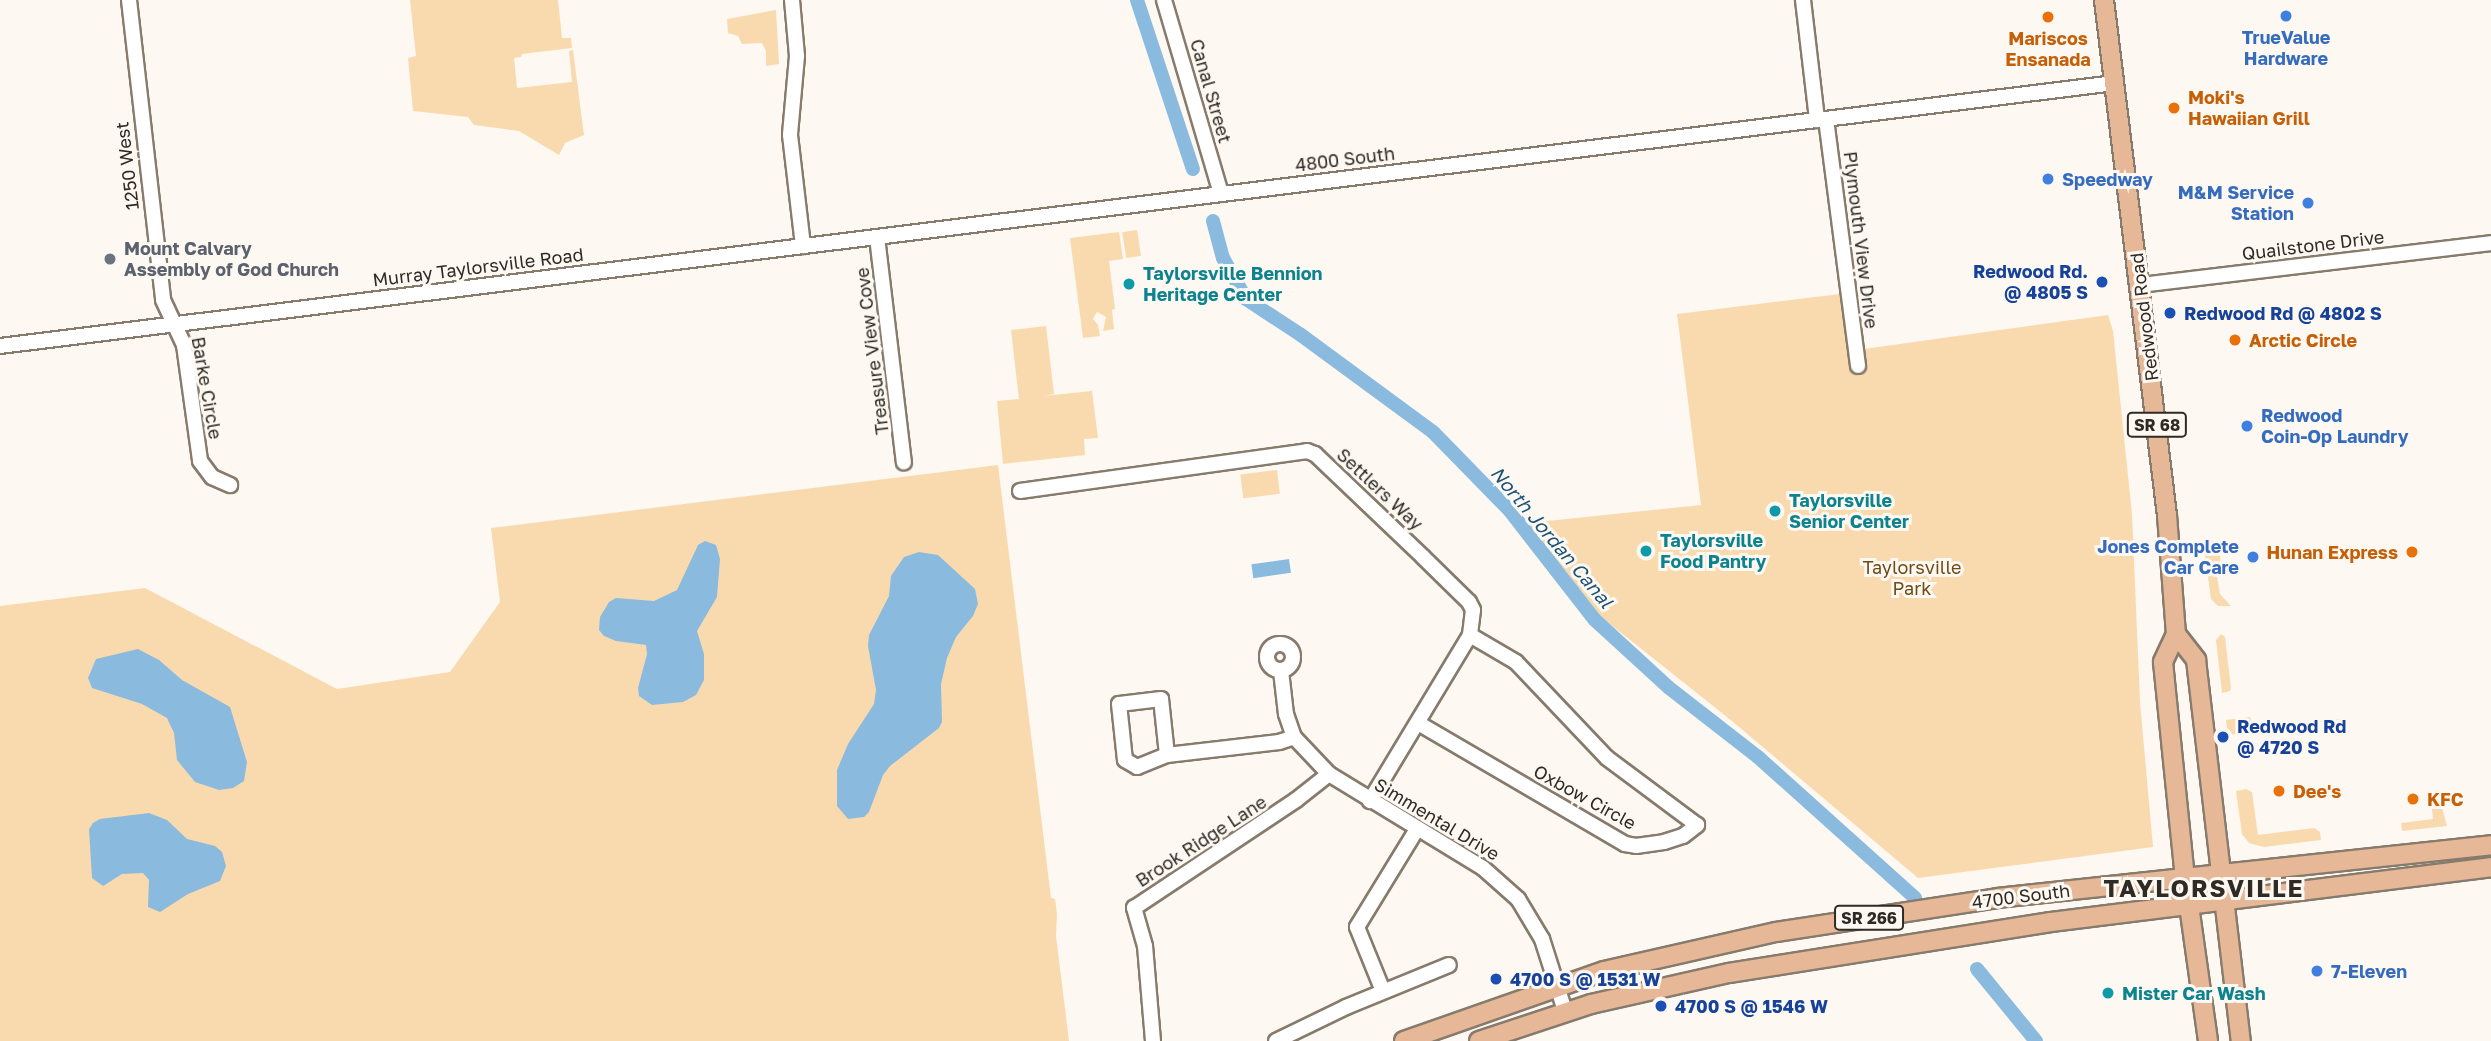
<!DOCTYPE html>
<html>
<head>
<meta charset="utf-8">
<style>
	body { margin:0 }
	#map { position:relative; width:2491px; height:1041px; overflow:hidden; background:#fdf8f1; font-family:"Golos Text",sans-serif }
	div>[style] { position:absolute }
	.green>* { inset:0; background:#f9daaf; transform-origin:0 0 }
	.water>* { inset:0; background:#8bbadf; transform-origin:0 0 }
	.canal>* { height:14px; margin:-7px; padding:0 7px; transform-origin:7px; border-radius:7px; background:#8bbadf }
	.roads { filter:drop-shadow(2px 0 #867b6c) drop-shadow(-2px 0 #867b6c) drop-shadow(0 2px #867b6c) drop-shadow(0 -2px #867b6c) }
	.minor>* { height:14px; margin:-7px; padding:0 7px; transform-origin:7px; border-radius:7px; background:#fff }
	.minor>.ring { margin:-7px; padding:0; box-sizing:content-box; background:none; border:14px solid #fff; border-radius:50% }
	.major>* { height:18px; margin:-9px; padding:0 9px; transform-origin:9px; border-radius:9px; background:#e7b897 }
	.dots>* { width:19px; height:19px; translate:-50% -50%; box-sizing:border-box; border:4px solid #fdf8f1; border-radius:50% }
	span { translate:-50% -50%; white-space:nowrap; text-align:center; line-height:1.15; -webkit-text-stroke:6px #fdf8f1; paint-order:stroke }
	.shield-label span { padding:2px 5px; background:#fdf8f1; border:2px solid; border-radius:5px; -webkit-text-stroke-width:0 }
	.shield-label { font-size:16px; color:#2f2b24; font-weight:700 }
	.shop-label { font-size:18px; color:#366cbe; font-weight:700 }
	.left { translate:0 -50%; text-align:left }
	.right { translate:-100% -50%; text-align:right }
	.food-label { font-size:18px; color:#c56008; font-weight:700 }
	.street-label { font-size:18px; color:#2f2b24 }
	.worship-label { font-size:18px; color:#5b616d; font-weight:700 }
	.transit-label { font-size:18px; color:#164399; font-weight:700 }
	.culture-label { font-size:18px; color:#0d838f; font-weight:700 }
	.park-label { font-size:18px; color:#6e4c15 }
	.water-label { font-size:19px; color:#1d5377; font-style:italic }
	.district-label { font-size:24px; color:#2f2b24; font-weight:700; letter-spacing:2px }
</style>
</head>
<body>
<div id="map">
	<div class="green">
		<i style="clip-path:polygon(410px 0,558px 0,562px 38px,571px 38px,572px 48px,522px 54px,521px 57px,514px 58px,517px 88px,572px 82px,569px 51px,573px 50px,584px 135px,565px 143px,559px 155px,519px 131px,474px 125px,468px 117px,413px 111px,408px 58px,416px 56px)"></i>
		<i style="clip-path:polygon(776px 10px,779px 64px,766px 66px,766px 51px,762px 43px,742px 44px,738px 36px,728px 33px,727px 19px)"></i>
		<i style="left:1137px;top:230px;width:26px;height:15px;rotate:81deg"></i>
		<i style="clip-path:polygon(1119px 232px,1123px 259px,1109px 261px,1115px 309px,1112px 310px,1114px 329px,1103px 331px,1106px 317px,1097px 312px,1093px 319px,1098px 325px,1100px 336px,1083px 338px,1070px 238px)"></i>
		<i style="clip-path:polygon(1840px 294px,1847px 347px,1864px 349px,2108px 315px,2113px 331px,2132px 514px,2140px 702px,2153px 847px,1918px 878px,1732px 721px,1600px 616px,1528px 523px,1701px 505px,1677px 314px)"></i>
		<i style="clip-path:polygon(1046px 326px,1054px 394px,1044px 396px,1092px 391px,1098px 438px,1084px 439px,1085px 455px,1003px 464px,997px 401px,1019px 399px,1011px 330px)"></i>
		<i style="clip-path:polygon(998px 465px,1051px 898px,1055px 899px,1057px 914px,1056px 936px,1069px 1041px,0 1041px,0 606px,145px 588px,337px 689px,450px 672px,500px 602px,491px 528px)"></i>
		<i style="left:1277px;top:470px;width:24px;height:37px;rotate:83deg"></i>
		<i style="clip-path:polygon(2219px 547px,2222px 575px,2217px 576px,2220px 594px,2231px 606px,2218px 606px,2211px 599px,2204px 549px)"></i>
		<i style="clip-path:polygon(2221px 634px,2225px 637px,2231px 688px,2230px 691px,2222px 693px,2216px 640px)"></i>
		<i style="clip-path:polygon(2250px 717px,2253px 728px,2348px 718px,2228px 735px,2226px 720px)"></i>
		<i style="clip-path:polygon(2246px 789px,2252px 792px,2258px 835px,2314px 828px,2320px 832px,2321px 840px,2264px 847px,2249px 843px,2242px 834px,2236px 791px)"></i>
		<i style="clip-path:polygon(2442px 808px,2447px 826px,2402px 831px,2401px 823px,2433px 819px,2432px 809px)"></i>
	</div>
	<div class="water">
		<i style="clip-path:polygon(705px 541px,716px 545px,720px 559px,717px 597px,697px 631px,704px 654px,704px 680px,696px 695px,683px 702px,652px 705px,639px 696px,638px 688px,647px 654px,646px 645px,616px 641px,604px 636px,599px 630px,600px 617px,609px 602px,616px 598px,654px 601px,677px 590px,698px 545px)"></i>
		<i style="clip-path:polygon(919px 552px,938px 555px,975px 589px,978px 604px,973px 616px,956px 637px,947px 658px,941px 684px,942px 722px,939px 728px,890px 766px,883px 775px,869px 812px,864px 817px,848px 819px,837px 806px,837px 770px,848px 744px,874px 704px,876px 690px,868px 646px,869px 635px,889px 596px,891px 576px,904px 557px)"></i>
		<i style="left:1289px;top:559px;width:14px;height:38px;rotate:82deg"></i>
		<i style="clip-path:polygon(138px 649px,159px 660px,182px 680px,230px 707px,247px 762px,244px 781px,233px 788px,219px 790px,195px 782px,177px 760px,174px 733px,167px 718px,142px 704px,92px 688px,88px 678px,96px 659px)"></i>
		<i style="clip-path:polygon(149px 813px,167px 820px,187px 839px,215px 846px,222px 852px,226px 866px,220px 881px,188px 894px,160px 912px,148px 907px,149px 880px,143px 873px,122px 874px,103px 886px,92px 878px,89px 829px,93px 823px,100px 819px)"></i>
	</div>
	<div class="canal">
		<i style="left:1137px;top:0;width:178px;rotate:71.7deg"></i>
		<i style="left:1213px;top:221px;width:38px;rotate:75deg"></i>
		<i style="left:1223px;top:258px;width:47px;rotate:60.7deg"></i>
		<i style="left:1246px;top:299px;width:66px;rotate:33.2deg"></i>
		<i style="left:1301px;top:335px;width:164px;rotate:36.3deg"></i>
		<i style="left:1433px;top:432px;width:110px;rotate:45.7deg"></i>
		<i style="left:1510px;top:511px;width:138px;rotate:52.1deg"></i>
		<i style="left:1595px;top:620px;width:99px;rotate:42.5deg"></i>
		<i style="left:1668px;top:687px;width:114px;rotate:37.9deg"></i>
		<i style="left:1758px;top:757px;width:211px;rotate:41.9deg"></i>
		<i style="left:1977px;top:969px;width:93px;rotate:50.7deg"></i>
	</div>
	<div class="roads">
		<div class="minor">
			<i style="left:129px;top:0;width:302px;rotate:83.5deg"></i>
			<i style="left:163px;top:300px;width:50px;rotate:65deg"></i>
			<i style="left:184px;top:345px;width:117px;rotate:82.1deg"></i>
			<i style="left:200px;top:461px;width:20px;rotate:53deg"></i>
			<i style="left:212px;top:477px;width:20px;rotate:24deg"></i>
			<i style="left:792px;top:0;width:56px;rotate:84.9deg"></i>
			<i style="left:797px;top:56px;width:79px;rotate:95.1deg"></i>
			<i style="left:790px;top:135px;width:112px;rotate:83.3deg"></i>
			<i style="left:1164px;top:0;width:202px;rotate:73.6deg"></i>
			<i style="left:1803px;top:0;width:121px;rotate:83.3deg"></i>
			<i style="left:1826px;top:119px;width:249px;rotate:82.6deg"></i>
			<i style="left:877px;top:237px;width:227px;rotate:83.2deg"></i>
			<i style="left:2140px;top:285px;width:354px;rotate:-6.8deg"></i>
			<i style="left:0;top:346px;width:2130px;rotate:-7.09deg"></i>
			<i style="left:1020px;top:491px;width:290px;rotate:-7.9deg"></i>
			<i style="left:1307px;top:451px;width:9px;rotate:21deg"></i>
			<i style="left:1315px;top:454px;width:149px;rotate:43.6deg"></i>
			<i style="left:1423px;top:557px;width:64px;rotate:44.4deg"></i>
			<i style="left:1469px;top:602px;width:9px;rotate:63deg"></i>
			<i style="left:1473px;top:610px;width:25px;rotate:97deg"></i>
			<i style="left:1470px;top:635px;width:194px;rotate:121.1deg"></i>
			<i class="ring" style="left:1267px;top:644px;width:12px;height:12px"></i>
			<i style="left:1281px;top:671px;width:43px;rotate:83.4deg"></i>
			<i style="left:1286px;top:714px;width:24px;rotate:71deg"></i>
			<i style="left:1294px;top:737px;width:51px;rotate:46.6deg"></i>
			<i style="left:1329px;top:774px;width:180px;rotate:31.4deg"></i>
			<i style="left:1483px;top:868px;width:47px;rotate:41.5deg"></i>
			<i style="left:1518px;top:899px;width:47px;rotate:59deg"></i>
			<i style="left:1542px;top:939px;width:76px;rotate:72.3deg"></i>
			<i style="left:1418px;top:723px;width:240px;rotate:30.3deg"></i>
			<i style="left:1625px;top:844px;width:11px;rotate:10deg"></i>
			<i style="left:1636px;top:846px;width:28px;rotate:-8deg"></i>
			<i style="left:1664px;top:842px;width:20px;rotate:-18deg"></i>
			<i style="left:1683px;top:836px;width:18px;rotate:-38deg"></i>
			<i style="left:1697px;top:825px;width:112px;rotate:-143.3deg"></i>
			<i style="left:1607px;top:758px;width:132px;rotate:-133.5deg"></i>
			<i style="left:1516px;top:662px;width:53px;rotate:-149.6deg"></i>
			<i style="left:1167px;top:755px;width:56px;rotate:-96.1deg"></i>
			<i style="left:1161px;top:699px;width:42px;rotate:173.2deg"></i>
			<i style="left:1119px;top:704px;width:56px;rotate:83.9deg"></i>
			<i style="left:1125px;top:760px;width:14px;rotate:30deg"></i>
			<i style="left:1137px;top:767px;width:32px;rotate:-22deg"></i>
			<i style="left:1167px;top:755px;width:113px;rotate:-6.6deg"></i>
			<i style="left:1279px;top:742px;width:16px;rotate:-18deg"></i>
			<i style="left:1383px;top:991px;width:69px;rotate:-112.1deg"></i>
			<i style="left:1357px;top:927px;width:115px;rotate:-58.5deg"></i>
			<i style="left:1153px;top:1041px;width:95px;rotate:-94.8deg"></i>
			<i style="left:1145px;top:946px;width:40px;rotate:-106deg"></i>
			<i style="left:1134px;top:908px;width:195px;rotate:-33.7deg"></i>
			<i style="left:1296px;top:800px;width:42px;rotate:-38.2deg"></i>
			<i style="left:1276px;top:1041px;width:78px;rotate:-25.9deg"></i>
			<i style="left:1346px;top:1007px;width:111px;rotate:-22.2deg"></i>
		</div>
		<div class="major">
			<i style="left:2104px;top:0;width:519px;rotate:83.03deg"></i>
			<i style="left:2167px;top:515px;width:119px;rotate:85.7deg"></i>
			<i style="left:2176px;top:634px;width:31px;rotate:115deg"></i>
			<i style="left:2163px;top:662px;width:216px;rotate:84.2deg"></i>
			<i style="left:2185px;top:877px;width:166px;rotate:82deg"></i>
			<i style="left:2176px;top:634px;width:33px;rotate:52deg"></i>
			<i style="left:2196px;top:660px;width:384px;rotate:83.3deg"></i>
			<i style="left:1404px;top:1041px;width:212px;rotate:-19.3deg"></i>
			<i style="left:1604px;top:971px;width:176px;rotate:-12.8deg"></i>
			<i style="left:1776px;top:932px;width:224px;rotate:-8.7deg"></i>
			<i style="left:1997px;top:898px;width:497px;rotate:-6.1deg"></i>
			<i style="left:1479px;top:1041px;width:118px;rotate:-18.3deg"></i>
			<i style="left:1591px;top:1004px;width:141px;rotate:-12.7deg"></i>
			<i style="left:1729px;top:973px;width:326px;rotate:-9deg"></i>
			<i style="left:2051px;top:922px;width:443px;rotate:-7.1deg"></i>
		</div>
	</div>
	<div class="dots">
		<i style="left:2286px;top:16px;background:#3f7fe0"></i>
		<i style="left:2048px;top:17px;background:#e8710a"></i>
		<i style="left:2174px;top:108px;background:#e8710a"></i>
		<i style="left:2048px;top:179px;background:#3f7fe0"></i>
		<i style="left:2308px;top:203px;background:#3f7fe0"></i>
		<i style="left:110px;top:259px;background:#6b7280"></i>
		<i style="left:2102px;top:282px;background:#1a4fb4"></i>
		<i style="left:1129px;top:284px;background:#0f9aa8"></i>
		<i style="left:2170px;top:313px;background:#1a4fb4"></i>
		<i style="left:2235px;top:340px;background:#e8710a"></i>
		<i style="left:2247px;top:426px;background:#3f7fe0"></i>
		<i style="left:1775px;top:511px;background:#0f9aa8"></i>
		<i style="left:1646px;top:551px;background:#0f9aa8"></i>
		<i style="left:2412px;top:552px;background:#e8710a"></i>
		<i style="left:2253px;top:557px;background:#3f7fe0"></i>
		<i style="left:2223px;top:737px;background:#1a4fb4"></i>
		<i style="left:2279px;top:791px;background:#e8710a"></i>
		<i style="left:2413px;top:799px;background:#e8710a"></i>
		<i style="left:2317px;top:971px;background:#3f7fe0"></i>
		<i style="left:1496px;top:979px;background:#1a4fb4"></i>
		<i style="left:2108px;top:993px;background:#0f9aa8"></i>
		<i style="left:1661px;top:1006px;background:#1a4fb4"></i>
	</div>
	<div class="shield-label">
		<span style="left:2157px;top:425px">SR 68</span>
		<span style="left:1869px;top:918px">SR 266</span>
	</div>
	<div class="shop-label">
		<span style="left:2286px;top:48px">TrueValue<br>Hardware</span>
		<span class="left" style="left:2062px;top:179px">Speedway</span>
		<span class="right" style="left:2294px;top:203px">M&amp;M Service<br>Station</span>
		<span class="left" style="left:2261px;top:426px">Redwood<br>Coin-Op Laundry</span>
		<span class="right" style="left:2239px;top:557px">Jones Complete<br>Car Care</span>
		<span class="left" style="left:2331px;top:971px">7-Eleven</span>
	</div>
	<div class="food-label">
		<span style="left:2048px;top:49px">Mariscos<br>Ensanada</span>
		<span class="left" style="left:2188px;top:108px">Moki's<br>Hawaiian Grill</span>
		<span class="left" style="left:2249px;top:340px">Arctic Circle</span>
		<span class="right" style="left:2398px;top:552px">Hunan Express</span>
		<span class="left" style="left:2293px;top:791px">Dee's</span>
		<span class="left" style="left:2427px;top:799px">KFC</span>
	</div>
	<div class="street-label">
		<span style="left:1211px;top:91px;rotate:74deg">Canal Street</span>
		<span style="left:1345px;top:159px;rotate:-7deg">4800 South</span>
		<span style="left:127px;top:166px;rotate:-97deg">1250 West</span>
		<span style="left:1861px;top:240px;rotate:83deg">Plymouth View Drive</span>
		<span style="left:2313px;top:245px;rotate:-7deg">Quailstone Drive</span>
		<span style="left:478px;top:267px;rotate:-7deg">Murray Taylorsville Road</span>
		<span style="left:2144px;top:317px;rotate:-97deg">Redwood Road</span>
		<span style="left:872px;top:351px;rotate:-97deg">Treasure View Cove</span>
		<span style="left:207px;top:388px;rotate:80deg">Barke Circle</span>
		<span style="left:1380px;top:489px;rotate:43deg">Settlers Way</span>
		<span style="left:1585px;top:797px;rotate:29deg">Oxbow Circle</span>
		<span style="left:1437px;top:819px;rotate:31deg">Simmental Drive</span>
		<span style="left:1201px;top:841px;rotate:-33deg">Brook Ridge Lane</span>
		<span style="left:2021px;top:896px;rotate:-7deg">4700 South</span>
	</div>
	<div class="worship-label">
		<span class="left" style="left:124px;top:259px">Mount Calvary<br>Assembly of God Church</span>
	</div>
	<div class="transit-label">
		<span class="right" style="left:2088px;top:282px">Redwood Rd.<br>@ 4805 S</span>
		<span class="left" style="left:2184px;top:313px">Redwood Rd @ 4802 S</span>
		<span class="left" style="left:2237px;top:737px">Redwood Rd<br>@ 4720 S</span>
		<span class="left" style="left:1510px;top:979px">4700 S @ 1531 W</span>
		<span class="left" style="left:1675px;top:1006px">4700 S @ 1546 W</span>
	</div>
	<div class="culture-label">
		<span class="left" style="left:1143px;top:284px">Taylorsville Bennion<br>Heritage Center</span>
		<span class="left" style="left:1789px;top:511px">Taylorsville<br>Senior Center</span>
		<span class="left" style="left:1660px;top:551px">Taylorsville<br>Food Pantry</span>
		<span class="left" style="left:2122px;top:993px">Mister Car Wash</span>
	</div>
	<div class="park-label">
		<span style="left:1912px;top:578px">Taylorsville<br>Park</span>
	</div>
	<div class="water-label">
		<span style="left:1552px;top:537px;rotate:50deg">North Jordan Canal</span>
	</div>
	<div class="district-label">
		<span style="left:2204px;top:888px">TAYLORSVILLE</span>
	</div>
</div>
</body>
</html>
